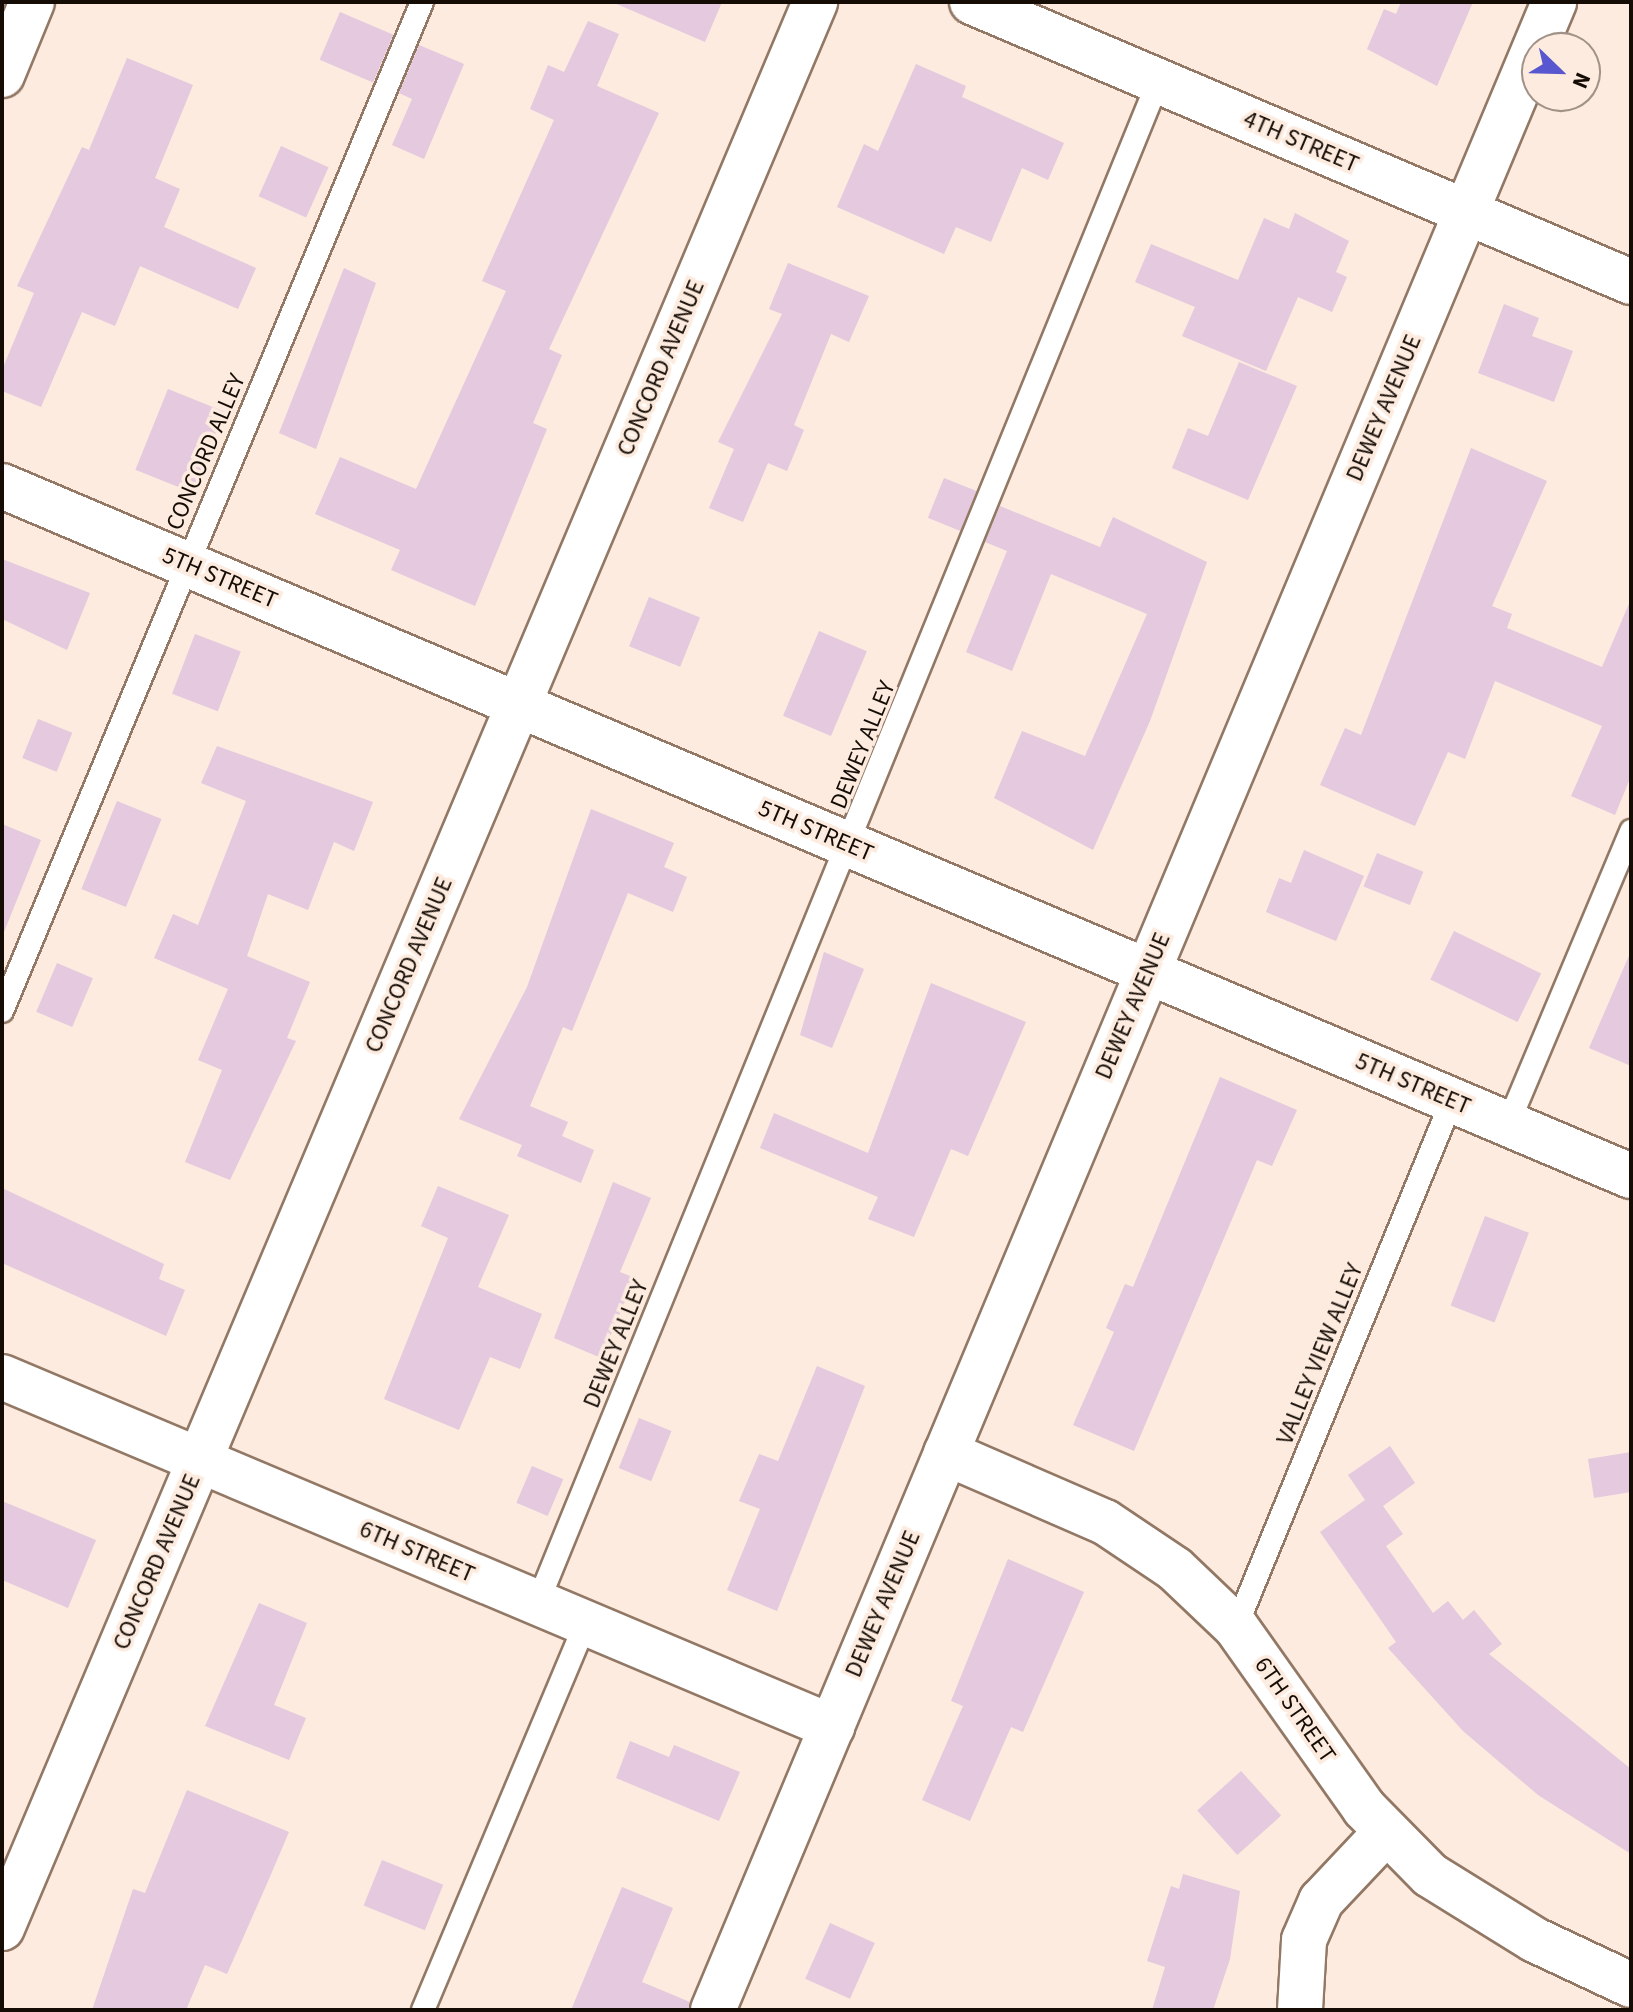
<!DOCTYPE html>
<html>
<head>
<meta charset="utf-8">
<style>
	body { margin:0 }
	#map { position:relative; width:1633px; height:2012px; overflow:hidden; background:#fcebde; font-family:"Source Sans 3",sans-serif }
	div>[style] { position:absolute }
	.building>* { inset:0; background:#e4c9df; transform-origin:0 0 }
	.roads { filter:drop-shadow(2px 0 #927865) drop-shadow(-2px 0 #927865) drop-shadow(0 2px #927865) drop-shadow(0 -2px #927865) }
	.service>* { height:22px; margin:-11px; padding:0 11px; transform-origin:11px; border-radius:11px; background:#fff }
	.minor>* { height:44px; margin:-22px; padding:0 22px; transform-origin:22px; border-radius:22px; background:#fff }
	span { translate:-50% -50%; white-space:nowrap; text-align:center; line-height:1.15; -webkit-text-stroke:7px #fcebde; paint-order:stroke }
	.street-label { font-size:24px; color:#150c05 }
	.frame { position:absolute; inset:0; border:4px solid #150c05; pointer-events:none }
	.north { position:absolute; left:1521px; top:32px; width:80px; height:80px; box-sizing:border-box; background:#fcebde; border:2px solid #a09287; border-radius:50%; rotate:113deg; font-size:22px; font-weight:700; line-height:32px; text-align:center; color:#150c05 }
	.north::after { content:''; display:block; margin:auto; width:28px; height:36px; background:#5957cf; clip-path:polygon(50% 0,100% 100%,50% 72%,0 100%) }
</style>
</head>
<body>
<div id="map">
	<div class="building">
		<i style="clip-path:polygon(612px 2px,722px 2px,705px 42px)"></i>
		<i style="clip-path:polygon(1401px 2px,1473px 2px,1437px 86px,1367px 49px,1384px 9px,1396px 14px)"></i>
		<i style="left:340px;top:12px;width:58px;height:52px;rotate:23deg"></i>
		<i style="clip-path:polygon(588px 21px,619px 34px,597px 86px,659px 113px,549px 349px,562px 355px,533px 423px,547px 429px,475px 606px,391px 570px,400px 550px,315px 514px,340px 457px,416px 489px,506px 291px,482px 281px,554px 120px,530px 109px,548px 65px,564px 72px)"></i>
		<i style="clip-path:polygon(419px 45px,464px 64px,424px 159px,392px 145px,412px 99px,399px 93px)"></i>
		<i style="clip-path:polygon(127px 58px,193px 85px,155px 178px,180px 189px,164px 227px,256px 268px,238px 309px,140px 266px,115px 326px,82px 312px,41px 407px,2px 391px,2px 370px,34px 293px,17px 286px,82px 147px,89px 150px)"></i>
		<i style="clip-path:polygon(916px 64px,966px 86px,962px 97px,1064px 143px,1048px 180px,1022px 168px,991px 242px,956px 227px,944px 254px,837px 207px,864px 144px,878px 151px)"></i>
		<i style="left:281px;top:146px;width:52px;height:55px;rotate:24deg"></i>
		<i style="clip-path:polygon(1295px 213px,1349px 241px,1336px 272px,1347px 277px,1332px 312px,1298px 297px,1266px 371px,1182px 336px,1195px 307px,1135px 282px,1151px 244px,1238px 280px,1264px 218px,1289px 229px)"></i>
		<i style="clip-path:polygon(788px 263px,869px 296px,849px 342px,831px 334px,794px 425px,804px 430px,787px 471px,768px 463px,743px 522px,709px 508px,734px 449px,718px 442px,782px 314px,769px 309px)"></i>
		<i style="clip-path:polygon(344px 268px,376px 283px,316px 449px,279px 433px)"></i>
		<i style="clip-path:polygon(1504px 304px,1539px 318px,1532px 336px,1573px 351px,1554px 402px,1478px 373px)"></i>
		<i style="clip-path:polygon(1239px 362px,1297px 386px,1248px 500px,1172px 468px,1188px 428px,1208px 436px)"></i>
		<i style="left:168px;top:389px;width:61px;height:87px;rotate:22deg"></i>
		<i style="clip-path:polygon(1471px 448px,1547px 481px,1492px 606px,1512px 614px,1507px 628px,1602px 667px,1631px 599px,1631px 776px,1615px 815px,1571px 796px,1602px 726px,1495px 681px,1465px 759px,1448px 752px,1415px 826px,1320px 785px,1345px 728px,1361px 735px)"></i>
		<i style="left:944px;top:478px;width:35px;height:43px;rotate:22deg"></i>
		<i style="clip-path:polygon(1000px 506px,1100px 547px,1113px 517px,1207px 562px,1150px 721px,1093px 850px,994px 798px,1022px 731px,1085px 756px,1147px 614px,1051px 574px,1012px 671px,966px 652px,1007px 551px,985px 542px)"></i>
		<i style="clip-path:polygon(2px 559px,90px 593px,67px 650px,2px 619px)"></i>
		<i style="left:649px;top:597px;width:55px;height:53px;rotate:22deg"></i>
		<i style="left:819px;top:631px;width:52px;height:92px;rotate:23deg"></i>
		<i style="left:195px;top:634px;width:49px;height:64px;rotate:21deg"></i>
		<i style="left:38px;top:719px;width:37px;height:42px;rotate:22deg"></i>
		<i style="clip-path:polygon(217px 746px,373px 802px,354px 851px,334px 842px,308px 910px,268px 894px,247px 956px,310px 982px,287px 1038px,296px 1041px,230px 1180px,185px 1162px,222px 1070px,198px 1060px,228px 989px,154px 958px,173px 914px,198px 925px,246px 801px,201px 783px)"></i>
		<i style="left:117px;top:801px;width:48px;height:95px;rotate:22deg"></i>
		<i style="clip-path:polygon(591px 809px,674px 843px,664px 867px,687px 877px,673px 912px,628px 893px,572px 1031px,563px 1027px,530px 1106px,568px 1122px,562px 1136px,594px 1150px,581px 1183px,517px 1156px,522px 1145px,459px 1119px,527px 987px)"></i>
		<i style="clip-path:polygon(2px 824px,41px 840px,4px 932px,2px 931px)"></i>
		<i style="clip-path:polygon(1304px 850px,1364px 876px,1336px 941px,1266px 912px,1279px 878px,1291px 883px)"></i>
		<i style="left:1377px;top:853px;width:50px;height:36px;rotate:22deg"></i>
		<i style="left:1454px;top:931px;width:97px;height:54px;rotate:26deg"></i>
		<i style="clip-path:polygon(1631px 951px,1631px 1066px,1589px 1048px)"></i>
		<i style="clip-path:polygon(824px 952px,864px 969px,832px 1048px,800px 1035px)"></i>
		<i style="left:57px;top:963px;width:39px;height:53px;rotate:23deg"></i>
		<i style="clip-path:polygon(931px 983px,1026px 1022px,968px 1156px,951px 1149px,914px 1237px,868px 1219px,878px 1197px,760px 1148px,774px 1113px,868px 1153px)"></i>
		<i style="clip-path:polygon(1220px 1077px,1297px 1110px,1272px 1166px,1257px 1160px,1134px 1451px,1073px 1425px,1114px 1332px,1106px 1328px,1125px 1284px,1133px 1287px)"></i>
		<i style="clip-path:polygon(613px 1182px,651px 1198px,620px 1272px,635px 1278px,601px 1358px,554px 1338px)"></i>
		<i style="clip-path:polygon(438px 1186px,509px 1215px,478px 1287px,542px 1314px,520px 1369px,490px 1357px,459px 1430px,384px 1399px,448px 1238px,421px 1226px)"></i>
		<i style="clip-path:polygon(2px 1188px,164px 1264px,159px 1279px,185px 1290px,166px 1336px,2px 1263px)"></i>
		<i style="left:1485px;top:1216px;width:47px;height:96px;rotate:21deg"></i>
		<i style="clip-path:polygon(817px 1366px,865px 1386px,777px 1611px,727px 1590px,760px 1509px,739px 1501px,759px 1454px,778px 1461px)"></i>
		<i style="left:639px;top:1418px;width:35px;height:54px;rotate:22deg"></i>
		<i style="clip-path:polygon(1390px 1446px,1415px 1483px,1383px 1506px,1403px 1534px,1386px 1546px,1433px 1613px,1448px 1601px,1463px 1620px,1474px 1610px,1502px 1644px,1489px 1654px,1631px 1769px,1631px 1854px,1538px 1795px,1463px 1731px,1388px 1648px,1396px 1642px,1320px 1532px,1365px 1500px,1348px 1475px)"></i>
		<i style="clip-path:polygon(1631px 1452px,1631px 1492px,1594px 1498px,1588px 1459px)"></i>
		<i style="left:532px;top:1466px;width:34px;height:40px;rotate:23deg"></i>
		<i style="clip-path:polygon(2px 1501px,96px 1540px,68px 1608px,2px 1580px)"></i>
		<i style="clip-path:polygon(1008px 1559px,1084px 1592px,1023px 1732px,1011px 1727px,970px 1821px,922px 1800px,963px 1706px,951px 1701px)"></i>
		<i style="clip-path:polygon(259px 1603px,307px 1623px,274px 1705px,306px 1718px,289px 1760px,205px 1726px)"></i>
		<i style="clip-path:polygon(630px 1741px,669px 1757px,674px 1745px,740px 1772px,719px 1821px,616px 1778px)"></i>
		<i style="left:1241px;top:1771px;width:60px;height:59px;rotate:48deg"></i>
		<i style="clip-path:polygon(187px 1790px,289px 1832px,269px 1879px,227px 1974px,205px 1965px,186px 2010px,92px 2010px,133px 1889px,145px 1893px)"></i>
		<i style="left:382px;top:1860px;width:66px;height:49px;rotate:22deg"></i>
		<i style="clip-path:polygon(1183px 1874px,1240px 1891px,1230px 1959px,1213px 2010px,1152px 2010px,1165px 1967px,1147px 1961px,1171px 1886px,1179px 1889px)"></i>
		<i style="clip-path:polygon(622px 1887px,673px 1908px,642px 1982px,690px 2002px,689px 2010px,571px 2010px)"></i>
		<i style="left:830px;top:1923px;width:49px;height:61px;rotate:24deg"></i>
	</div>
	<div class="roads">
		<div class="service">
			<i style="left:2px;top:1011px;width:1093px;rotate:-67.4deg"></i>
			<i style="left:1508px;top:1124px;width:318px;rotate:-67.2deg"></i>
			<i style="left:538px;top:1602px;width:1642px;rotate:-67.81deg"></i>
			<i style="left:1236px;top:1627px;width:570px;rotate:-67.71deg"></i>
			<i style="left:423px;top:2010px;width:420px;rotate:-67.2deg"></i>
		</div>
		<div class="minor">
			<i style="left:972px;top:2px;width:716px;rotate:23.02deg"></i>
			<i style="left:2px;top:75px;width:79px;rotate:-67.7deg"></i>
			<i style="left:2px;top:486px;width:1769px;rotate:22.96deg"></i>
			<i style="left:2px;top:1377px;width:901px;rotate:22.86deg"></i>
			<i style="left:946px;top:1453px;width:173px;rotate:23.5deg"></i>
			<i style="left:1105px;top:1522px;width:84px;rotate:33.9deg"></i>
			<i style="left:1175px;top:1569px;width:84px;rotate:43.6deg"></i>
			<i style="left:1236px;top:1627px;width:222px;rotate:54.7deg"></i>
			<i style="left:1364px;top:1808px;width:94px;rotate:45.4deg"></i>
			<i style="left:1430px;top:1875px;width:123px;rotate:31.8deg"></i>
			<i style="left:1535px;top:1940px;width:106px;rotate:25.1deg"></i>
			<i style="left:2px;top:1928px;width:2091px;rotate:-67.11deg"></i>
			<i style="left:713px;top:2010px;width:2177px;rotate:-67.27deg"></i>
			<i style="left:1300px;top:2010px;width:70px;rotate:-86.7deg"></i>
			<i style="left:1304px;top:1940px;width:43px;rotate:-66.4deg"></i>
			<i style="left:1321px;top:1901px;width:95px;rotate:-46.7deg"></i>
		</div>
	</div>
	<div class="street-label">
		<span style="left:1301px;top:142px;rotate:23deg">4TH STREET</span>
		<span style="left:661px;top:368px;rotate:-67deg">CONCORD AVENUE</span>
		<span style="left:1384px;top:408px;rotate:-67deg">DEWEY AVENUE</span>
		<span style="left:206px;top:452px;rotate:-67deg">CONCORD ALLEY</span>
		<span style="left:220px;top:578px;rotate:23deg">5TH STREET</span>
		<span style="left:863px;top:745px;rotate:-68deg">DEWEY ALLEY</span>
		<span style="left:816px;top:831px;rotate:23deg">5TH STREET</span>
		<span style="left:409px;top:965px;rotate:-67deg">CONCORD AVENUE</span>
		<span style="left:1133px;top:1006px;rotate:-67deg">DEWEY AVENUE</span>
		<span style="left:1413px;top:1084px;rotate:23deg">5TH STREET</span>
		<span style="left:616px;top:1344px;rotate:-68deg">DEWEY ALLEY</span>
		<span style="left:1320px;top:1354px;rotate:-68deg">VALLEY VIEW ALLEY</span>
		<span style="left:417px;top:1552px;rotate:23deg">6TH STREET</span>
		<span style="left:157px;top:1562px;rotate:-67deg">CONCORD AVENUE</span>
		<span style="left:883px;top:1604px;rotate:-67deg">DEWEY AVENUE</span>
		<span style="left:1295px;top:1710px;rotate:55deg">6TH STREET</span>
	</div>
	<div class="frame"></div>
	<div class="north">N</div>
</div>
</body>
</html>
